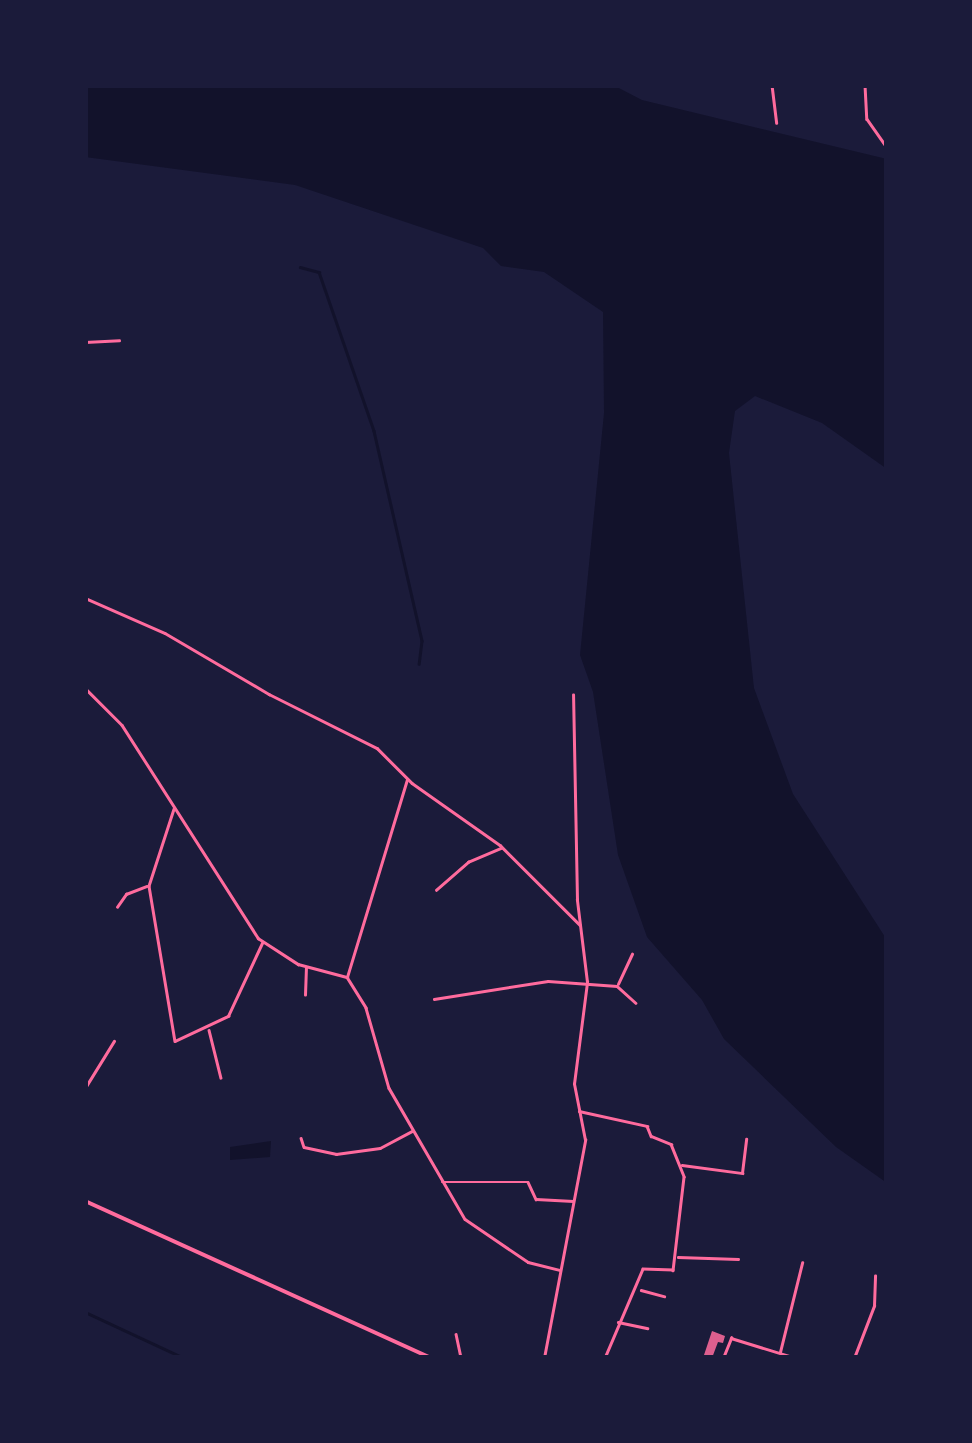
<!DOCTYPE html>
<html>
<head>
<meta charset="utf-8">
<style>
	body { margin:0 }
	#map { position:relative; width:972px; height:1443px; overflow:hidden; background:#1b1b3a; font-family:Inter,sans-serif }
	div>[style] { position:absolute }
	.water>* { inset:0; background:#12122b }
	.stream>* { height:2.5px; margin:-1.25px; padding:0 1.25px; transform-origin:1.25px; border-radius:1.25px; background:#12122b }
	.building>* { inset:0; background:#dd5f8e }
	.minor>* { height:2.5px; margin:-1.25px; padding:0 1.25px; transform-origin:1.25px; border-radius:1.25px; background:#ff6b9d }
	.secondary>* { height:4px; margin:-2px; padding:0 2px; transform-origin:2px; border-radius:2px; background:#ff6b9d }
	span { translate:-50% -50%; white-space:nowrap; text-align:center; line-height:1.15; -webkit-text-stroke:10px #1b1b3a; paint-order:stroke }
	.frame { position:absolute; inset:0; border:88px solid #1b1b3a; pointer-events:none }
</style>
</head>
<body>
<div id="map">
	<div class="water">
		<i style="clip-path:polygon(85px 85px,613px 85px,642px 100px,887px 159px,887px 469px,822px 423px,755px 396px,735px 411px,729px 453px,754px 688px,793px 794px,887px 940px,887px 1183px,836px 1147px,724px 1039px,702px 1000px,647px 937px,618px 855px,593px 692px,580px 655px,604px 413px,603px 312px,544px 272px,501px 266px,483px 248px,295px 185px,85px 157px)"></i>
		<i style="clip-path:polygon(271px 1141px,270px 1157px,230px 1160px,230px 1147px)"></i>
	</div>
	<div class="stream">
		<i style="left:300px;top:267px;width:20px;rotate:15deg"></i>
		<i style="left:319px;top:272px;width:168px;rotate:70.9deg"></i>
		<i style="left:374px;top:431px;width:215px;rotate:77.1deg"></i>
		<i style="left:422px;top:641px;width:23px;rotate:97deg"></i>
		<i style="left:85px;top:1312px;width:109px;rotate:24.9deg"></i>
	</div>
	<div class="building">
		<i style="clip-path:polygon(712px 1331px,725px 1336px,723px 1343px,718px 1342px,712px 1358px,703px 1358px)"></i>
	</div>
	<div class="minor">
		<i style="left:772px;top:85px;width:38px;rotate:83deg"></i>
		<i style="left:865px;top:85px;width:34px;rotate:87deg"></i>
		<i style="left:867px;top:119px;width:35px;rotate:55deg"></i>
		<i style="left:85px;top:342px;width:34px;rotate:-3deg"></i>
		<i style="left:85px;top:598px;width:87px;rotate:23.6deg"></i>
		<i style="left:165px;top:633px;width:121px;rotate:30.4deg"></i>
		<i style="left:269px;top:694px;width:121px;rotate:26.6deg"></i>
		<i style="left:377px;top:748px;width:49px;rotate:45deg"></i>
		<i style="left:412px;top:783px;width:108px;rotate:35.2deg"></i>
		<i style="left:500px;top:845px;width:113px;rotate:45deg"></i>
		<i style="left:85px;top:688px;width:52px;rotate:45deg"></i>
		<i style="left:122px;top:725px;width:253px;rotate:57.4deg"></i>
		<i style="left:258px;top:938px;width:48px;rotate:33deg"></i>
		<i style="left:298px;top:964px;width:51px;rotate:14.9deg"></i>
		<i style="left:347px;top:977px;width:36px;rotate:58deg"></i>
		<i style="left:366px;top:1008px;width:83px;rotate:74deg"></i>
		<i style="left:389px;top:1088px;width:151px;rotate:59.9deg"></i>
		<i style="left:465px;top:1219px;width:76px;rotate:34.3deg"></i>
		<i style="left:528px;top:1262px;width:33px;rotate:14deg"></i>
		<i style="left:174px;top:809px;width:81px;rotate:108deg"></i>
		<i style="left:149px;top:886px;width:157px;rotate:80.5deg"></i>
		<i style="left:175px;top:1041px;width:59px;rotate:-25.3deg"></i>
		<i style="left:228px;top:1016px;width:81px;rotate:-65deg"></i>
		<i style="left:436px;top:890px;width:43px;rotate:-41.2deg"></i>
		<i style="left:468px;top:862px;width:36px;rotate:-23deg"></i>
		<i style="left:117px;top:907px;width:16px;rotate:-55deg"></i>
		<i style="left:126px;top:894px;width:22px;rotate:-21deg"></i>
		<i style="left:347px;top:977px;width:206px;rotate:-73.1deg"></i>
		<i style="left:618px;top:984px;width:33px;rotate:-65deg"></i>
		<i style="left:305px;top:995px;width:27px;rotate:-88deg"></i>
		<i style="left:434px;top:999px;width:115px;rotate:-9deg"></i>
		<i style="left:548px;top:981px;width:69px;rotate:4.1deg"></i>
		<i style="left:617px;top:986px;width:25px;rotate:42deg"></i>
		<i style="left:209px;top:1030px;width:49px;rotate:76deg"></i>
		<i style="left:85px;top:1088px;width:55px;rotate:-58.3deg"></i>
		<i style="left:579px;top:1111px;width:70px;rotate:12.4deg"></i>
		<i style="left:647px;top:1126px;width:11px;rotate:68deg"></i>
		<i style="left:651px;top:1136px;width:22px;rotate:22deg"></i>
		<i style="left:671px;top:1144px;width:35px;rotate:68deg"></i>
		<i style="left:684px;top:1177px;width:94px;rotate:96.7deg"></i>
		<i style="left:673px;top:1270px;width:30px;rotate:-178deg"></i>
		<i style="left:643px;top:1269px;width:97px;rotate:113.1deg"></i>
		<i style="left:301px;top:1138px;width:9px;rotate:72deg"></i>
		<i style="left:304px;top:1147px;width:33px;rotate:12deg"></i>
		<i style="left:336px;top:1154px;width:44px;rotate:-7.8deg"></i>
		<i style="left:380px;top:1148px;width:36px;rotate:-28deg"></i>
		<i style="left:682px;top:1165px;width:61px;rotate:7.6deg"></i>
		<i style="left:742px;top:1173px;width:34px;rotate:-83deg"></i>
		<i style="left:442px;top:1182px;width:86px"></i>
		<i style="left:528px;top:1182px;width:19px;rotate:65deg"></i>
		<i style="left:536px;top:1199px;width:37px;rotate:3deg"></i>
		<i style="left:678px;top:1257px;width:60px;rotate:1.9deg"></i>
		<i style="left:641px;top:1290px;width:24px;rotate:15deg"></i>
		<i style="left:618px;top:1322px;width:30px;rotate:12deg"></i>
		<i style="left:456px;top:1334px;width:25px;rotate:78deg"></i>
		<i style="left:780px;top:1352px;width:92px;rotate:-76.1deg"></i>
		<i style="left:544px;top:1358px;width:222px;rotate:-79.3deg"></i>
		<i style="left:585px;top:1140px;width:57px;rotate:-101.1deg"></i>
		<i style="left:574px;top:1084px;width:103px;rotate:-82.7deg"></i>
		<i style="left:587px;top:982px;width:83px;rotate:-97deg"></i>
		<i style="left:577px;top:900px;width:205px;rotate:-91.1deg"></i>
		<i style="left:723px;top:1358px;width:22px;rotate:-68deg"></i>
		<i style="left:731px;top:1338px;width:68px;rotate:17.1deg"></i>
		<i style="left:854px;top:1358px;width:56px;rotate:-69deg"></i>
		<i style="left:874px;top:1306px;width:30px;rotate:-88deg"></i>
	</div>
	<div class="secondary">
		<i style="left:85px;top:1201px;width:380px;rotate:24.4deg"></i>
	</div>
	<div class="frame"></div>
</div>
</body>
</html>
